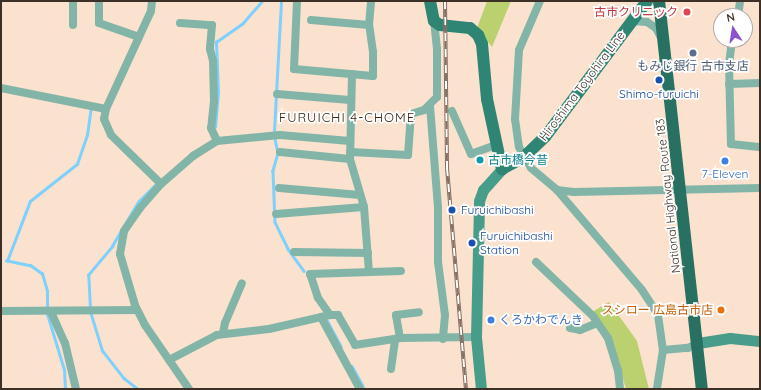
<!DOCTYPE html>
<html>
<head>
<meta charset="utf-8">
<style>
	body { margin:0 }
	#map { position:relative; width:761px; height:390px; overflow:hidden; background:#fbe2cf; font-family:Quicksand,"Noto Sans JP",sans-serif }
	div>[style] { position:absolute }
	.green>* { inset:0; background:#bbd06e }
	.stream>* { height:2.5px; margin:-1.25px; padding:0 1.25px; transform-origin:1.25px; border-radius:1.25px; background:#7ed1fc }
	.street>* { height:8px; margin:-4px; padding:0 4px; transform-origin:4px; border-radius:4px; background:#82b5a8 }
	.secondary>* { height:11px; margin:-5.5px; padding:0 5.5px; transform-origin:5.5px; border-radius:5.5px; background:#489c8a }
	.primary>* { height:12px; margin:-6px; padding:0 6px; transform-origin:6px; border-radius:6px; background:#2f8574 }
	.highway>* { height:12px; margin:-6px; padding:0 6px; transform-origin:6px; border-radius:6px; background:#277062 }
	.rail>* { height:4px; margin-top:-2px; transform-origin:0; background:repeating-linear-gradient(90deg,#fff 0 8px,#827164 0 16px); box-sizing:border-box; border-block:1px solid #827164 }
	.dots>* { width:11px; height:11px; translate:-50% -50%; box-sizing:border-box; border:2px solid #fff; border-radius:50% }
	span { translate:-50% -50%; white-space:nowrap; text-align:center; line-height:1.15; -webkit-text-stroke:3.5px #fff; paint-order:stroke }
	.health-label { font-size:12px; color:#be3a42 }
	.right { translate:-100% -50%; text-align:right }
	.service-label { font-size:12px; color:#4e5e75 }
	.street-label { font-size:12px; color:#3c3027 }
	.transit-label { font-size:12px; color:#164399 }
	.left { translate:0 -50%; text-align:left }
	.culture-label { font-size:12px; color:#0d838f }
	.shop-label { font-size:12px; color:#366cbe }
	.food-label { font-size:12px; color:#c56008 }
	.neighbourhood-label { font-size:13px; color:#3c2511; letter-spacing:1px }
	.frame { position:absolute; inset:0; border:2px solid #3c3027; pointer-events:none }
	.north { position:absolute; left:713px; top:8px; width:40px; height:40px; box-sizing:border-box; background:#fff; border:1px solid #b1aca9; border-radius:50%; rotate:348deg; font-size:11px; font-weight:700; line-height:16px; text-align:center; color:#3c3027 }
	.north::after { content:''; display:block; margin:auto; width:14px; height:18px; background:#8b54cc; clip-path:polygon(50% 0,100% 100%,50% 72%,0 100%) }
</style>
</head>
<body>
<div id="map">
	<div class="green">
		<i style="clip-path:polygon(487px 1px,511px 1px,492px 47px,477px 28px)"></i>
		<i style="clip-path:polygon(609px 302px,637px 341px,649px 389px,626px 389px,611px 338px,592px 312px)"></i>
	</div>
	<div class="stream">
		<i style="left:215px;top:127px;width:35px;rotate:-85deg"></i>
		<i style="left:218px;top:92px;width:50px;rotate:-92.3deg"></i>
		<i style="left:216px;top:42px;width:32px;rotate:-35deg"></i>
		<i style="left:242px;top:24px;width:30px;rotate:-49deg"></i>
		<i style="left:274px;top:131px;width:130px;rotate:-86.9deg"></i>
		<i style="left:275px;top:139px;width:14px;rotate:78deg"></i>
		<i style="left:278px;top:153px;width:19px;rotate:106deg"></i>
		<i style="left:273px;top:171px;width:51px;rotate:87.8deg"></i>
		<i style="left:275px;top:222px;width:30px;rotate:64deg"></i>
		<i style="left:288px;top:249px;width:27px;rotate:54deg"></i>
		<i style="left:90px;top:308px;width:33px;rotate:-93deg"></i>
		<i style="left:88px;top:275px;width:38px;rotate:-50deg"></i>
		<i style="left:112px;top:246px;width:51px;rotate:-59.4deg"></i>
		<i style="left:138px;top:202px;width:23px;rotate:-45deg"></i>
		<i style="left:91px;top:313px;width:39px;rotate:73deg"></i>
		<i style="left:102px;top:350px;width:36px;rotate:52deg"></i>
		<i style="left:124px;top:378px;width:18px;rotate:38deg"></i>
		<i style="left:327px;top:320px;width:30px;rotate:62deg"></i>
		<i style="left:352px;top:366px;width:23px;rotate:61deg"></i>
		<i style="left:65px;top:389px;width:19px;rotate:-93deg"></i>
		<i style="left:64px;top:370px;width:59px;rotate:-106.9deg"></i>
		<i style="left:47px;top:314px;width:23px;rotate:-90deg"></i>
		<i style="left:47px;top:291px;width:18px;rotate:-106deg"></i>
		<i style="left:42px;top:274px;width:14px;rotate:-144deg"></i>
		<i style="left:31px;top:266px;width:25px;rotate:-168deg"></i>
		<i style="left:7px;top:261px;width:64px;rotate:-69deg"></i>
		<i style="left:30px;top:201px;width:60px;rotate:-38.2deg"></i>
		<i style="left:77px;top:164px;width:31px;rotate:-71deg"></i>
		<i style="left:87px;top:135px;width:28px;rotate:-82deg"></i>
	</div>
	<div class="street">
		<i style="left:73px;top:1px;width:24px;rotate:90deg"></i>
		<i style="left:99px;top:1px;width:22px;rotate:90deg"></i>
		<i style="left:99px;top:23px;width:42px;rotate:19.3deg"></i>
		<i style="left:152px;top:1px;width:10px;rotate:96deg"></i>
		<i style="left:151px;top:11px;width:108px;rotate:114.7deg"></i>
		<i style="left:106px;top:109px;width:10px;rotate:101deg"></i>
		<i style="left:104px;top:119px;width:17px;rotate:66deg"></i>
		<i style="left:111px;top:135px;width:70px;rotate:44.4deg"></i>
		<i style="left:297px;top:1px;width:68px;rotate:92.5deg"></i>
		<i style="left:294px;top:69px;width:79px;rotate:5.1deg"></i>
		<i style="left:373px;top:76px;width:24px;rotate:-90deg"></i>
		<i style="left:373px;top:52px;width:27px;rotate:-98deg"></i>
		<i style="left:369px;top:25px;width:24px;rotate:-85deg"></i>
		<i style="left:540px;top:1px;width:53px;rotate:113.2deg"></i>
		<i style="left:519px;top:50px;width:69px;rotate:93.3deg"></i>
		<i style="left:515px;top:119px;width:28px;rotate:82deg"></i>
		<i style="left:519px;top:147px;width:24px;rotate:60deg"></i>
		<i style="left:531px;top:168px;width:34px;rotate:40deg"></i>
		<i style="left:557px;top:190px;width:131px;rotate:49.6deg"></i>
		<i style="left:642px;top:290px;width:30px;rotate:57deg"></i>
		<i style="left:658px;top:315px;width:35px;rotate:82deg"></i>
		<i style="left:663px;top:350px;width:39px;rotate:99deg"></i>
		<i style="left:738px;top:16px;width:15px;rotate:-82deg"></i>
		<i style="left:311px;top:20px;width:58px;rotate:4.9deg"></i>
		<i style="left:632px;top:21px;width:15px;rotate:4deg"></i>
		<i style="left:647px;top:22px;width:11px;rotate:34deg"></i>
		<i style="left:656px;top:28px;width:11px;rotate:63deg"></i>
		<i style="left:180px;top:23px;width:32px;rotate:4deg"></i>
		<i style="left:212px;top:25px;width:24px;rotate:95deg"></i>
		<i style="left:210px;top:49px;width:12px;rotate:76deg"></i>
		<i style="left:213px;top:61px;width:40px;rotate:88.6deg"></i>
		<i style="left:214px;top:101px;width:27px;rotate:96deg"></i>
		<i style="left:211px;top:128px;width:14px;rotate:65deg"></i>
		<i style="left:732px;top:40px;width:24px;rotate:97deg"></i>
		<i style="left:729px;top:64px;width:80px;rotate:88.6deg"></i>
		<i style="left:731px;top:144px;width:28px;rotate:6deg"></i>
		<i style="left:352px;top:74px;width:85px;rotate:91.3deg"></i>
		<i style="left:350px;top:159px;width:50px;rotate:73.7deg"></i>
		<i style="left:364px;top:207px;width:65px;rotate:85.6deg"></i>
		<i style="left:729px;top:84px;width:31px;rotate:-2deg"></i>
		<i style="left:1px;top:88px;width:107px;rotate:11.3deg"></i>
		<i style="left:277px;top:94px;width:73px;rotate:4.7deg"></i>
		<i style="left:430px;top:106px;width:102px;rotate:85.5deg"></i>
		<i style="left:438px;top:208px;width:54px;rotate:90deg"></i>
		<i style="left:438px;top:262px;width:53px;rotate:82.5deg"></i>
		<i style="left:445px;top:315px;width:24px;rotate:95deg"></i>
		<i style="left:452px;top:111px;width:47px;rotate:66.2deg"></i>
		<i style="left:471px;top:154px;width:27px;rotate:-20deg"></i>
		<i style="left:280px;top:152px;width:70px;rotate:5.7deg"></i>
		<i style="left:350px;top:152px;width:58px;rotate:3deg"></i>
		<i style="left:408px;top:155px;width:41px;rotate:-85.8deg"></i>
		<i style="left:411px;top:114px;width:14px;rotate:-17deg"></i>
		<i style="left:424px;top:110px;width:18px;rotate:-45deg"></i>
		<i style="left:437px;top:97px;width:48px;rotate:-90deg"></i>
		<i style="left:437px;top:49px;width:28px;rotate:-96deg"></i>
		<i style="left:279px;top:188px;width:81px;rotate:4.9deg"></i>
		<i style="left:557px;top:190px;width:17px;rotate:7deg"></i>
		<i style="left:574px;top:192px;width:186px;rotate:-1.2deg"></i>
		<i style="left:276px;top:214px;width:88px;rotate:-4.5deg"></i>
		<i style="left:294px;top:252px;width:74px;rotate:0.8deg"></i>
		<i style="left:536px;top:262px;width:79px;rotate:43.5deg"></i>
		<i style="left:593px;top:316px;width:27px;rotate:56deg"></i>
		<i style="left:608px;top:338px;width:34px;rotate:73deg"></i>
		<i style="left:618px;top:370px;width:19px;rotate:84deg"></i>
		<i style="left:1px;top:311px;width:136px;rotate:-0.4deg"></i>
		<i style="left:51px;top:312px;width:34px;rotate:66deg"></i>
		<i style="left:65px;top:343px;width:47px;rotate:76.6deg"></i>
		<i style="left:330px;top:315px;width:8px"></i>
		<i style="left:338px;top:315px;width:34px;rotate:60deg"></i>
		<i style="left:355px;top:345px;width:46px;rotate:-8.8deg"></i>
		<i style="left:400px;top:338px;width:76px;rotate:-0.8deg"></i>
		<i style="left:321px;top:317px;width:82px;rotate:61.6deg"></i>
		<i style="left:570px;top:328px;width:10px;rotate:11deg"></i>
		<i style="left:580px;top:330px;width:18px;rotate:-22deg"></i>
		<i style="left:223px;top:333px;width:10px;rotate:-79deg"></i>
		<i style="left:225px;top:323px;width:43px;rotate:-67deg"></i>
		<i style="left:400px;top:338px;width:23px;rotate:-100deg"></i>
		<i style="left:396px;top:315px;width:23px;rotate:-7deg"></i>
		<i style="left:663px;top:350px;width:25px;rotate:-5deg"></i>
		<i style="left:688px;top:348px;width:11px;rotate:-27deg"></i>
		<i style="left:169px;top:360px;width:54px;rotate:-27.5deg"></i>
		<i style="left:217px;top:335px;width:52px;rotate:-6.6deg"></i>
		<i style="left:269px;top:329px;width:63px;rotate:-12.9deg"></i>
		<i style="left:330px;top:315px;width:21px;rotate:-125deg"></i>
		<i style="left:318px;top:298px;width:25px;rotate:-108deg"></i>
		<i style="left:310px;top:274px;width:91px;rotate:-1.9deg"></i>
		<i style="left:391px;top:369px;width:30px;rotate:-82deg"></i>
		<i style="left:189px;top:389px;width:78px;rotate:-124.5deg"></i>
		<i style="left:145px;top:325px;width:22px;rotate:-117deg"></i>
		<i style="left:135px;top:305px;width:53px;rotate:-106.4deg"></i>
		<i style="left:120px;top:254px;width:23px;rotate:-80deg"></i>
		<i style="left:124px;top:231px;width:28px;rotate:-55deg"></i>
		<i style="left:140px;top:208px;width:32px;rotate:-49deg"></i>
		<i style="left:161px;top:184px;width:43px;rotate:-41.2deg"></i>
		<i style="left:193px;top:156px;width:28px;rotate:-32deg"></i>
		<i style="left:217px;top:141px;width:63px;rotate:-5.4deg"></i>
		<i style="left:280px;top:135px;width:70px;rotate:4.9deg"></i>
	</div>
	<div class="secondary">
		<i style="left:698px;top:343px;width:32px;rotate:-9deg"></i>
		<i style="left:730px;top:338px;width:30px;rotate:6deg"></i>
		<i style="left:481px;top:389px;width:52px;rotate:-95.5deg"></i>
		<i style="left:476px;top:337px;width:136px;rotate:-88.7deg"></i>
		<i style="left:479px;top:201px;width:12px;rotate:-70deg"></i>
		<i style="left:483px;top:190px;width:28px;rotate:-48deg"></i>
	</div>
	<div class="primary">
		<i style="left:430px;top:1px;width:20px;rotate:79deg"></i>
		<i style="left:434px;top:21px;width:7px;rotate:34deg"></i>
		<i style="left:440px;top:25px;width:30px;rotate:6deg"></i>
		<i style="left:470px;top:28px;width:11px;rotate:41deg"></i>
		<i style="left:478px;top:35px;width:10px;rotate:66deg"></i>
		<i style="left:482px;top:44px;width:55px;rotate:84.8deg"></i>
		<i style="left:487px;top:99px;width:72px;rotate:77.9deg"></i>
		<i style="left:502px;top:169px;width:24px;rotate:-28deg"></i>
		<i style="left:523px;top:158px;width:30px;rotate:-44deg"></i>
		<i style="left:545px;top:137px;width:170px;rotate:-53.1deg"></i>
	</div>
	<div class="highway">
		<i style="left:659px;top:1px;width:390px;rotate:83.7deg"></i>
	</div>
	<div class="rail">
		<i style="left:445px;top:1px;width:167px;rotate:89.3deg"></i>
		<i style="left:447px;top:168px;width:222px;rotate:85.1deg"></i>
	</div>
	<div class="dots">
		<i style="left:687px;top:12px;background:#e0444e"></i>
		<i style="left:693px;top:53px;background:#5c6f8a"></i>
		<i style="left:659px;top:80px;background:#1a4fb4"></i>
		<i style="left:480px;top:160px;background:#0f9aa8"></i>
		<i style="left:725px;top:161px;background:#3f7fe0"></i>
		<i style="left:452px;top:210px;background:#1a4fb4"></i>
		<i style="left:472px;top:243px;background:#1a4fb4"></i>
		<i style="left:721px;top:310px;background:#e8710a"></i>
		<i style="left:491px;top:320px;background:#3f7fe0"></i>
	</div>
	<div class="health-label">
		<span class="right" style="left:678px;top:12px">古市クリニック</span>
	</div>
	<div class="service-label">
		<span style="left:693px;top:66px">もみじ銀行 古市支店</span>
	</div>
	<div class="street-label">
		<span style="left:582px;top:86px;rotate:-53deg">Hiroshima Toyohira Line</span>
		<span style="left:668px;top:196px;rotate:-96deg">National Highway Route 183</span>
	</div>
	<div class="transit-label">
		<span style="left:659px;top:94px">Shimo-furuichi</span>
		<span class="left" style="left:461px;top:210px">Furuichibashi</span>
		<span class="left" style="left:480px;top:243px">Furuichibashi<br>Station</span>
	</div>
	<div class="culture-label">
		<span class="left" style="left:488px;top:160px">古市橋今昔</span>
	</div>
	<div class="shop-label">
		<span style="left:725px;top:174px">7-Eleven</span>
		<span class="left" style="left:499px;top:320px">くろかわでんき</span>
	</div>
	<div class="food-label">
		<span class="right" style="left:713px;top:310px">スシロー 広島古市店</span>
	</div>
	<div class="neighbourhood-label">
		<span style="left:347px;top:117px">FURUICHI 4-CHOME</span>
	</div>
	<div class="frame"></div>
	<div class="north">N</div>
</div>
</body>
</html>
